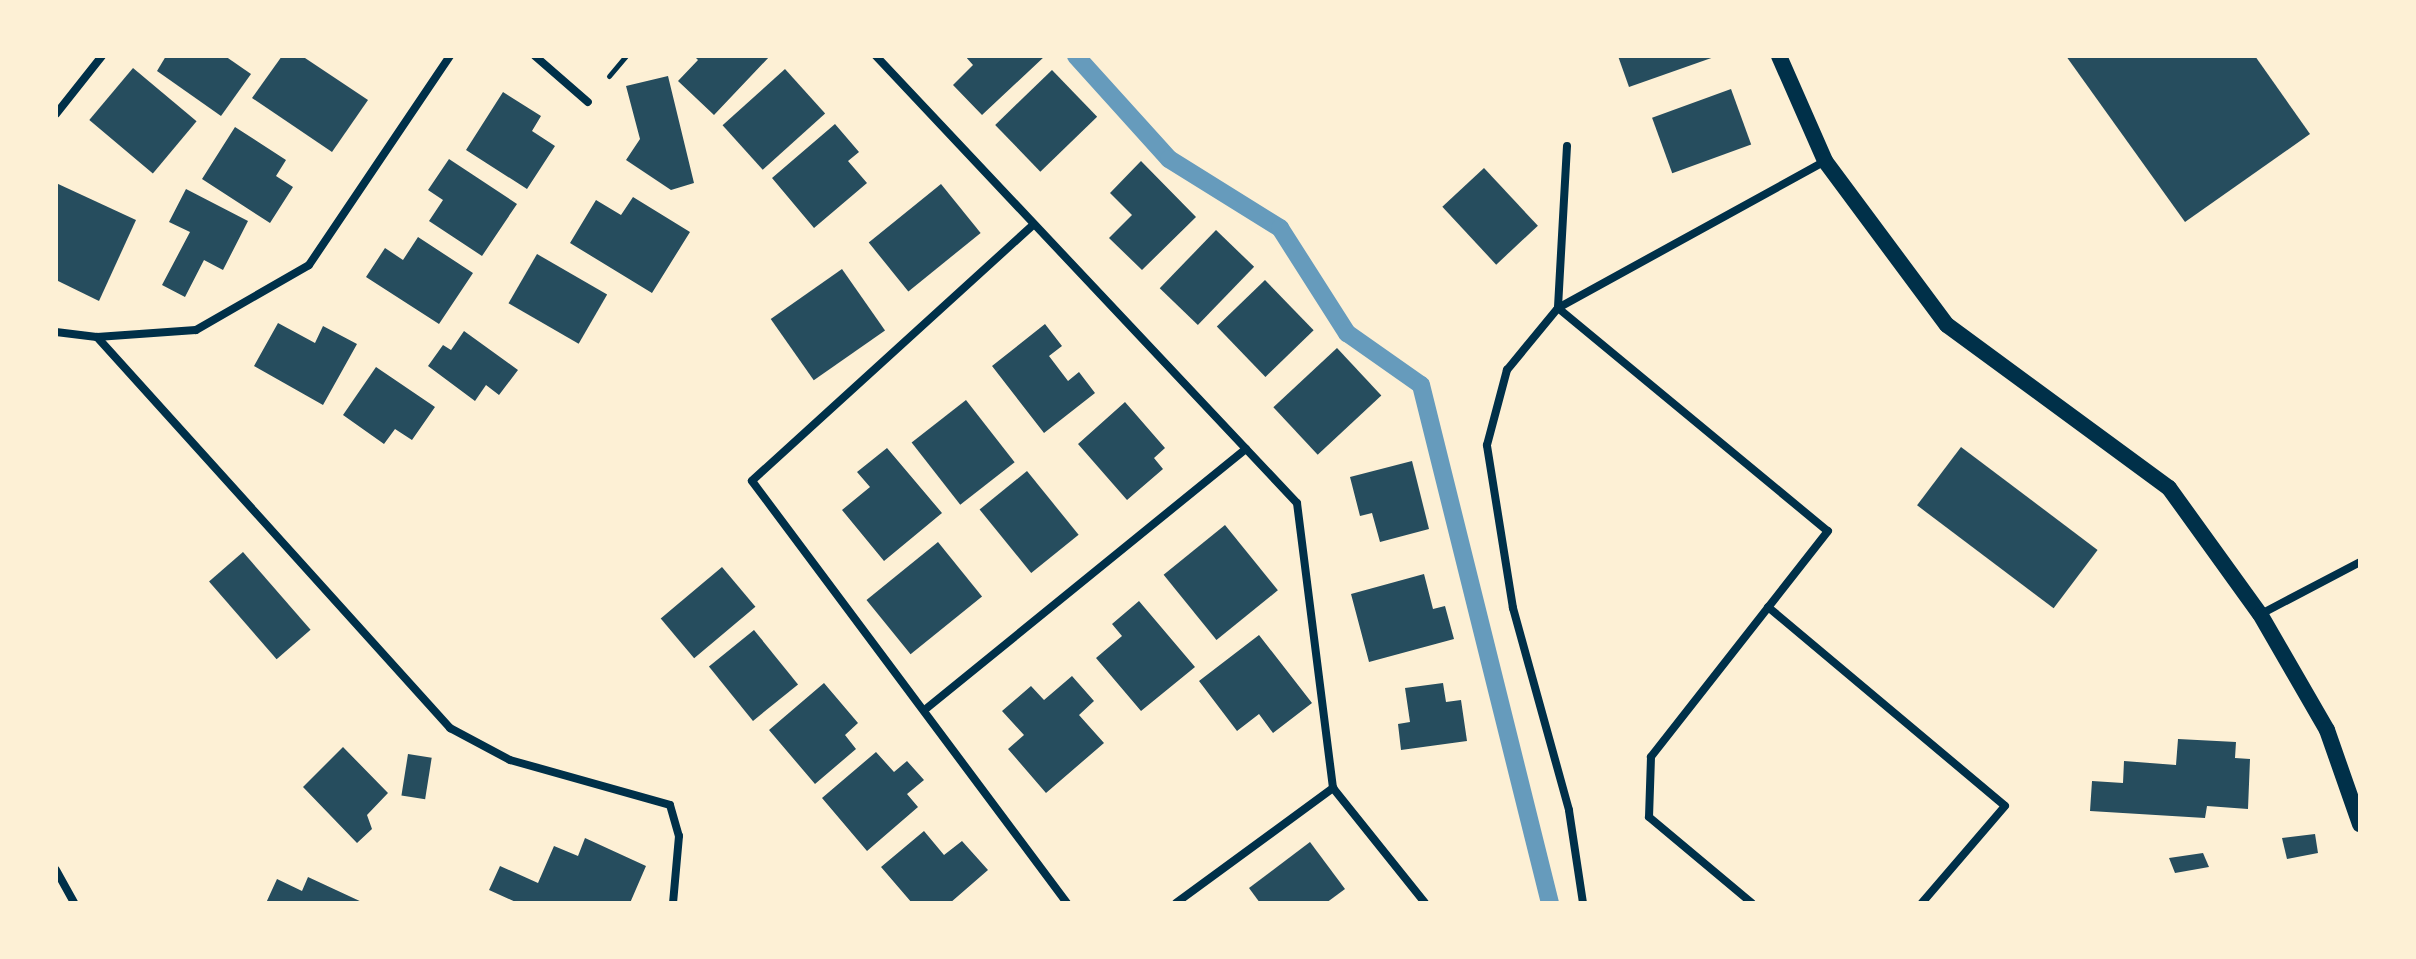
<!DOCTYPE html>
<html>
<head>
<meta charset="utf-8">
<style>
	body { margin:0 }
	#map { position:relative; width:2416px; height:959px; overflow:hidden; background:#fdf0d5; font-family:"Asap Condensed",sans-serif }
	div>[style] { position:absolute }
	.stream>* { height:18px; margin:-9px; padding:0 9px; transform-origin:9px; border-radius:9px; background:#669bbc }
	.building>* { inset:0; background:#264d5e; transform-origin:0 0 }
	.path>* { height:5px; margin:-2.5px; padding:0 2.5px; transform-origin:2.5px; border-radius:2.5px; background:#003049 }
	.minor>* { height:8px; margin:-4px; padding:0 4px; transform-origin:4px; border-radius:4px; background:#003049 }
	.secondary>* { height:16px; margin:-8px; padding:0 8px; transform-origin:8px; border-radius:8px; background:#003049 }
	span { translate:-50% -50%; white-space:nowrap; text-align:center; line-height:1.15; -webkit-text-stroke:6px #fdf0d5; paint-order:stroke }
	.frame { position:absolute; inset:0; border:58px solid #fdf0d5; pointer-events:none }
</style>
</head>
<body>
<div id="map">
	<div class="stream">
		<i style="left:1076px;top:56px;width:139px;rotate:47.9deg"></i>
		<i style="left:1169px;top:159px;width:131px;rotate:31.9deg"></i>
		<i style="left:1280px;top:228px;width:125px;rotate:57.5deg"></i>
		<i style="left:1347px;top:333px;width:90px;rotate:35.1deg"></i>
		<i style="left:1421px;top:385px;width:534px;rotate:76.02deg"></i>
	</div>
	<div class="building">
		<i style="clip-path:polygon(166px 56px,225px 56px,251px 74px,221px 116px,157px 71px)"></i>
		<i style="clip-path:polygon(282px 56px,302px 56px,368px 100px,332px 152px,252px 98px)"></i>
		<i style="clip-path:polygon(694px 56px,770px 56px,714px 115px,678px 81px,698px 60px)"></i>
		<i style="clip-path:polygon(965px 56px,1045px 56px,982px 115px,953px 85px,973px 65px)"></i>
		<i style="clip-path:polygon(1618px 56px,1717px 56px,1629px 87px)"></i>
		<i style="clip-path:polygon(2066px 56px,2255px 56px,2310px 134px,2185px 222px)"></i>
		<i style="left:133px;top:68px;width:83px;height:68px;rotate:40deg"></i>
		<i style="left:785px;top:69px;width:60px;height:84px;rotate:48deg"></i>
		<i style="left:1052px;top:70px;width:65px;height:79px;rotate:46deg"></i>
		<i style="clip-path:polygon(668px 76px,694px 183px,671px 190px,626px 160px,640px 139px,626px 86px)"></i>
		<i style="left:1731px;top:89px;width:59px;height:84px;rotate:70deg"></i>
		<i style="clip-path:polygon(503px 92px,541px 116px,532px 131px,555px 146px,527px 189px,466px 150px)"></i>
		<i style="clip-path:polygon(835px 124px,859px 152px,848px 161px,867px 183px,814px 228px,772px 178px)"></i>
		<i style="clip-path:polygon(235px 127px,286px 160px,276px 176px,293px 187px,270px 223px,202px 179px)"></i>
		<i style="clip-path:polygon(449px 159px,517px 204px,482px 256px,429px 221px,443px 200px,428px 190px)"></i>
		<i style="clip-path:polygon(1141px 161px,1196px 217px,1142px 270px,1109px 238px,1132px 215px,1110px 193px)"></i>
		<i style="left:1484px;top:168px;width:79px;height:57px;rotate:47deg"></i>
		<i style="clip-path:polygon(56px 183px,136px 220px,99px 301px,56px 280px)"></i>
		<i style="left:941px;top:184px;width:63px;height:93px;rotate:51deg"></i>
		<i style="clip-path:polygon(186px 189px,248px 221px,223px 270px,204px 260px,185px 297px,162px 285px,190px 232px,169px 222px)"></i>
		<i style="clip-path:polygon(633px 197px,690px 232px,652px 293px,570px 243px,596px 200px,621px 215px)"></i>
		<i style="left:1216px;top:230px;width:53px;height:81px;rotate:44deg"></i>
		<i style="clip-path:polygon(418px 237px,473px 273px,439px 324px,366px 277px,385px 248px,403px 260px)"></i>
		<i style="left:537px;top:254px;width:81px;height:57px;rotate:30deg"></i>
		<i style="left:842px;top:269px;width:75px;height:87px;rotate:55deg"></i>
		<i style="left:1265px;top:280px;width:70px;height:67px;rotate:46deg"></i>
		<i style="clip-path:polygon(278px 323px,315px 343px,323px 326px,357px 344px,323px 405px,254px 366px)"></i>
		<i style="clip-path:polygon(1045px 324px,1062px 346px,1049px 356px,1068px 381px,1079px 372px,1095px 393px,1044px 433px,992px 366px)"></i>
		<i style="clip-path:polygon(464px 331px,518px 370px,499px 395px,486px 385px,475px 401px,428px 366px,443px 345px,451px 350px)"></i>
		<i style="left:1337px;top:348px;width:65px;height:87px;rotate:47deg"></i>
		<i style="clip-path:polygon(376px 367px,435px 407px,412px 440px,395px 429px,384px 444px,343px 415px)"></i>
		<i style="left:966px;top:400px;width:79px;height:69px;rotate:52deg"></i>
		<i style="clip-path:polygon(1125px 402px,1165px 448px,1154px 458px,1163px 469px,1127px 500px,1078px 444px)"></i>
		<i style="left:1961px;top:447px;width:171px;height:73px;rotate:37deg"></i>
		<i style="clip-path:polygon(887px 448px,942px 513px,884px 561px,842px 510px,870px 487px,857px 472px)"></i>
		<i style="clip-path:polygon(1412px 461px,1429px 529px,1380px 542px,1372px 513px,1360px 516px,1350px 477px)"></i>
		<i style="left:1027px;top:471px;width:82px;height:61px;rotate:51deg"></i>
		<i style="left:1225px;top:525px;width:84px;height:79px;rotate:51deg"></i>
		<i style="left:938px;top:542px;width:70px;height:92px;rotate:51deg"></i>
		<i style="left:243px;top:552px;width:103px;height:45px;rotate:49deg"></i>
		<i style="left:722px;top:567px;width:52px;height:80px;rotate:50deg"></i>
		<i style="clip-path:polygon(1424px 574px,1433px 609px,1445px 606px,1454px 639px,1369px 662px,1351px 594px)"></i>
		<i style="clip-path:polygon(1139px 601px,1195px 667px,1141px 711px,1096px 658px,1122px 636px,1112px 624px)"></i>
		<i style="left:754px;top:630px;width:70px;height:58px;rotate:51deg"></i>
		<i style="clip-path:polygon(1259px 635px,1312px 703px,1273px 733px,1259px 714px,1237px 731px,1199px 681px)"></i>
		<i style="clip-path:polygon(1072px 676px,1094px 701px,1079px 715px,1104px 743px,1046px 793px,1008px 749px,1024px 735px,1002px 711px,1031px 686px,1044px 700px)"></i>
		<i style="clip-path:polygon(824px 683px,858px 723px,845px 735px,856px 749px,815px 784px,769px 730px)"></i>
		<i style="clip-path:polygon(1443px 683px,1446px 702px,1461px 700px,1467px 741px,1401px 750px,1398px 724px,1410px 722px,1405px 688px)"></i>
		<i style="clip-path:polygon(2178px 739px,2236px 742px,2235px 758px,2250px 759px,2248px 809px,2207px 806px,2205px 818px,2090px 811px,2092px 781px,2123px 783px,2124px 761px,2176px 765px)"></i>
		<i style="clip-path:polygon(343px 747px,388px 793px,367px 815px,372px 829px,357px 843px,303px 787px)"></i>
		<i style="clip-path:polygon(876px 752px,894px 772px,907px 761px,924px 780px,907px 794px,918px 807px,867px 851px,822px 798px)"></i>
		<i style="left:408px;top:754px;width:24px;height:42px;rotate:9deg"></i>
		<i style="clip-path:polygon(924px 831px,944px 855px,962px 841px,988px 870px,950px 903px,912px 903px,881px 867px)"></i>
		<i style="clip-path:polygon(2315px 834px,2318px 853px,2287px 859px,2282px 838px)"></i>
		<i style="clip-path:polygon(585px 838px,646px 866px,630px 903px,518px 903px,489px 890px,500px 866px,538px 883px,554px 846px,578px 856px)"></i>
		<i style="clip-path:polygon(1310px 842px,1345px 889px,1326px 903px,1260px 903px,1249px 888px)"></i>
		<i style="clip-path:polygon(2203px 853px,2209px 867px,2175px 873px,2169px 858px)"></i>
		<i style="clip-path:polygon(308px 877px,364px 903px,266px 903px,277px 879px,302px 891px)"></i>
	</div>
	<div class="path">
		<i style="left:609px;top:76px;width:26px;rotate:-50deg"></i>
	</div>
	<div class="minor">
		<i style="left:535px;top:56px;width:70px;rotate:41deg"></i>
		<i style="left:876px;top:56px;width:614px;rotate:46.72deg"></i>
		<i style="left:1297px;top:503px;width:287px;rotate:82.8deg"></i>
		<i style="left:1333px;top:788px;width:147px;rotate:51.3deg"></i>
		<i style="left:56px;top:114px;width:74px;rotate:-51.6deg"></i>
		<i style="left:1567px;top:146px;width:162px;rotate:93.2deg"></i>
		<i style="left:1558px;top:308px;width:350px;rotate:39.6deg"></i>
		<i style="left:1828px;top:531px;width:287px;rotate:128.1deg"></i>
		<i style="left:1651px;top:757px;width:60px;rotate:91.9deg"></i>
		<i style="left:1649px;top:817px;width:134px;rotate:39.9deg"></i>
		<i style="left:1033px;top:225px;width:380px;rotate:137.7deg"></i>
		<i style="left:752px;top:481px;width:527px;rotate:53.26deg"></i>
		<i style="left:56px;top:332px;width:41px;rotate:7deg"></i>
		<i style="left:97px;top:337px;width:527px;rotate:47.92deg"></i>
		<i style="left:450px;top:728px;width:68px;rotate:28.1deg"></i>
		<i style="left:510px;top:760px;width:166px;rotate:15.7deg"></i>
		<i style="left:670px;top:805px;width:32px;rotate:74deg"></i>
		<i style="left:679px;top:836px;width:67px;rotate:95.1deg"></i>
		<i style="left:97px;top:337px;width:99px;rotate:-4deg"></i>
		<i style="left:196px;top:330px;width:130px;rotate:-29.9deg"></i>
		<i style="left:309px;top:265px;width:252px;rotate:-56deg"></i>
		<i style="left:1768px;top:607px;width:309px;rotate:40deg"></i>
		<i style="left:2005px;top:806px;width:128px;rotate:130.6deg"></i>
		<i style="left:2261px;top:614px;width:112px;rotate:-27.7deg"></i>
		<i style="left:927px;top:708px;width:411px;rotate:-39.1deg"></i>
		<i style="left:56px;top:870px;width:38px;rotate:61deg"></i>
		<i style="left:1176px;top:903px;width:195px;rotate:-36.2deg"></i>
		<i style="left:1583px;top:903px;width:94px;rotate:-98.6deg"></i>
		<i style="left:1569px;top:810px;width:210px;rotate:-105.5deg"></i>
		<i style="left:1513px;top:608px;width:165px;rotate:-99.1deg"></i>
		<i style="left:1487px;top:445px;width:78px;rotate:-75.1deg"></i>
		<i style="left:1507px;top:370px;width:80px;rotate:-50.6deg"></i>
		<i style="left:1558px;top:308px;width:305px;rotate:-28.8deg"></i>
	</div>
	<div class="secondary">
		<i style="left:1779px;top:56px;width:115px;rotate:66.3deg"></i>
		<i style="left:1825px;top:161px;width:204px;rotate:53.4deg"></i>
		<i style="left:1947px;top:325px;width:275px;rotate:36.3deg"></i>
		<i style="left:2169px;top:488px;width:155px;rotate:54.2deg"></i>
		<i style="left:2260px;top:614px;width:134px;rotate:60deg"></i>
		<i style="left:2327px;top:730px;width:100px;rotate:70.7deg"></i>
	</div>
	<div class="frame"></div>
</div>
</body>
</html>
